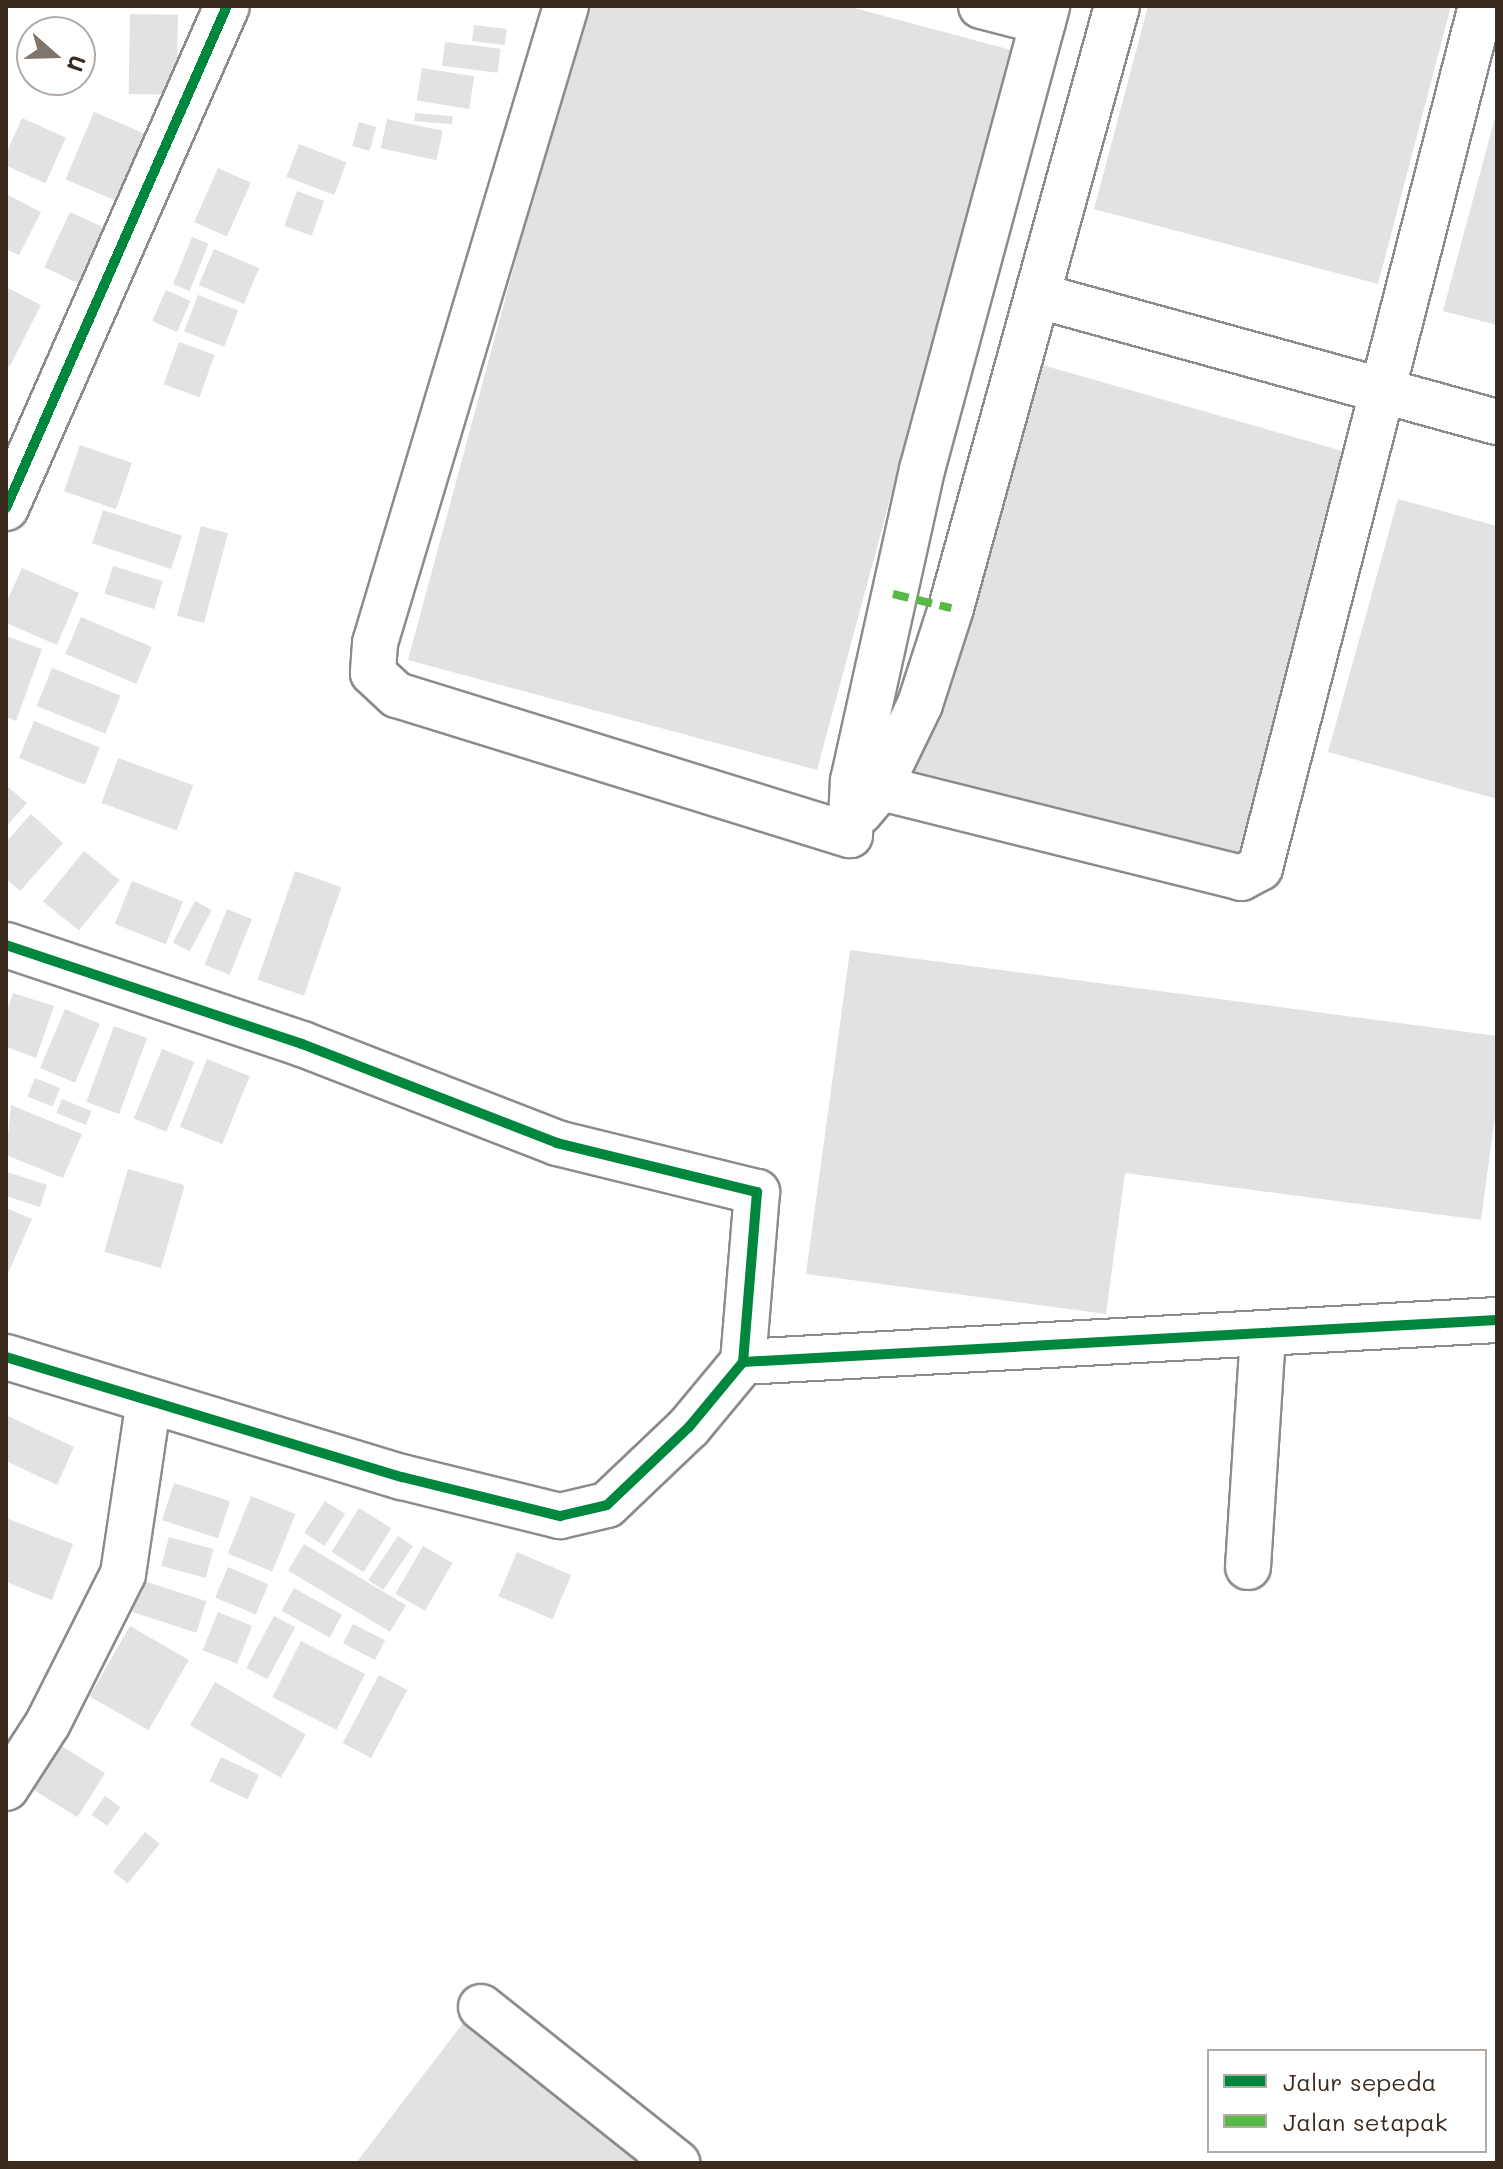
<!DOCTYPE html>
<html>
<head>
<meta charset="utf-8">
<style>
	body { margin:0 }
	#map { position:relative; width:1503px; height:2169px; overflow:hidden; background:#fff; font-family:Mali,sans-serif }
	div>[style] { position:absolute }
	.building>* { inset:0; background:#e3e2e2; transform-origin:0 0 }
	.roads { filter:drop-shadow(2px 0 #8e8b88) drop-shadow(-2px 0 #8e8b88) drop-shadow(0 2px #8e8b88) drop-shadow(0 -2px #8e8b88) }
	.minor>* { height:44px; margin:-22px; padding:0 22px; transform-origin:22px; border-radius:22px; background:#fff }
	.quiet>* { height:8px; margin-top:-4px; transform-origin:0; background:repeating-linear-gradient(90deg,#58b947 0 16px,transparent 0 24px) }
	.cycleway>* { height:10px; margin:-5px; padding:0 5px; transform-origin:5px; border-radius:5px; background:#00873e }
	span { translate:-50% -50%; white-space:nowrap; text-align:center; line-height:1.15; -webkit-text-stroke:7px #fff; paint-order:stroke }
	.frame { position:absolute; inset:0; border:8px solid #3b2a1e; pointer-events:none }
	.legend { position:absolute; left:1207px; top:2049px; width:280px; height:104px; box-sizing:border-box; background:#fff; border:2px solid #b1aaa5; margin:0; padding:10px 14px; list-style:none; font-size:24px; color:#3b2a1e }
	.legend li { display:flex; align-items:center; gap:16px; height:40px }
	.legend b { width:40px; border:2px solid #b1aaa5 }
	.north { position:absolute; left:16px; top:16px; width:80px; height:80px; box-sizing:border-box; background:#fff; border:2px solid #b1aaa5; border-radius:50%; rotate:110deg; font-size:22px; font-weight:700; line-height:32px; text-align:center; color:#3b2a1e }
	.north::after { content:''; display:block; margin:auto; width:28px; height:36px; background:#80756d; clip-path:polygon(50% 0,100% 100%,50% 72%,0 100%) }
</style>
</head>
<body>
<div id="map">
	<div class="building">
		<i style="clip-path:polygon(584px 6px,847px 6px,1011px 50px,817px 770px,408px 660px)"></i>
		<i style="clip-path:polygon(1148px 6px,1451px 6px,1378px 284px,1094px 209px)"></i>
		<i style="left:130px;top:14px;width:48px;height:80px;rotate:1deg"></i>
		<i style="left:474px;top:25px;width:33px;height:16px;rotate:7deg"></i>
		<i style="left:445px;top:42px;width:56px;height:24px;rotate:7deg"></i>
		<i style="left:422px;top:68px;width:53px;height:33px;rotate:9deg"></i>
		<i style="clip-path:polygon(1497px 110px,1497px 325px,1443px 311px)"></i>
		<i style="left:94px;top:112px;width:76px;height:73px;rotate:23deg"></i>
		<i style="left:415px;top:113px;width:38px;height:8px;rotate:5deg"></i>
		<i style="left:22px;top:118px;width:48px;height:50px;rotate:24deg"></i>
		<i style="left:387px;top:119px;width:57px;height:30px;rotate:12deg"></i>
		<i style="left:359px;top:122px;width:18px;height:25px;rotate:16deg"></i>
		<i style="left:299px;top:144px;width:51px;height:35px;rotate:21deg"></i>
		<i style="left:218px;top:168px;width:36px;height:59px;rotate:24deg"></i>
		<i style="left:297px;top:191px;width:29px;height:37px;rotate:20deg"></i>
		<i style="clip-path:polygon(6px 194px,41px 212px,19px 255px,6px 249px)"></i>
		<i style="left:70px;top:212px;width:44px;height:61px;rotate:25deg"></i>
		<i style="left:192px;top:237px;width:18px;height:51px;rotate:22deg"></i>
		<i style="left:214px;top:249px;width:49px;height:39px;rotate:23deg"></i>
		<i style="clip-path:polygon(6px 287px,41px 305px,10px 366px,6px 364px)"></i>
		<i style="left:166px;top:290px;width:27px;height:34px;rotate:24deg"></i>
		<i style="left:198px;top:295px;width:43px;height:39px;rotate:21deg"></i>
		<i style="left:179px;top:342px;width:38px;height:45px;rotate:20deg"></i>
		<i style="left:1032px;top:362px;width:340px;height:428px;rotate:16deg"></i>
		<i style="left:80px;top:445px;width:55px;height:49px;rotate:19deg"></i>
		<i style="clip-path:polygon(1398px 499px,1497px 526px,1497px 799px,1328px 752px)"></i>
		<i style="left:103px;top:510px;width:83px;height:35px;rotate:18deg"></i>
		<i style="left:201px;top:526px;width:28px;height:93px;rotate:15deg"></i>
		<i style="left:113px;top:566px;width:52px;height:29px;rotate:17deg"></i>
		<i style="clip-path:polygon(22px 568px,79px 593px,57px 645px,6px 623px,6px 603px)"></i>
		<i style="left:81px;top:617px;width:77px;height:40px;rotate:23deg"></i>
		<i style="clip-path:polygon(6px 636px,42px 649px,16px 721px,6px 717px)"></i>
		<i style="left:52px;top:668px;width:74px;height:41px;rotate:22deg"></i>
		<i style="left:34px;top:721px;width:71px;height:40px;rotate:22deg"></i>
		<i style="left:118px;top:758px;width:80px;height:48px;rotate:20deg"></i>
		<i style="clip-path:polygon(6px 785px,27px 803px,6px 827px)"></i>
		<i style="clip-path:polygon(31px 814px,63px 843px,20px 891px,6px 879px,6px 842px)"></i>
		<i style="left:84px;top:851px;width:46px;height:65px;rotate:39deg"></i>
		<i style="left:295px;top:871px;width:49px;height:115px;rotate:19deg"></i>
		<i style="left:132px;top:881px;width:55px;height:46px;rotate:22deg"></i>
		<i style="left:195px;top:901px;width:19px;height:47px;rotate:28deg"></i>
		<i style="left:227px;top:909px;width:27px;height:60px;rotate:22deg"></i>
		<i style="clip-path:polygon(850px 950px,1497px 1036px,1497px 1102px,1481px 1220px,1125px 1173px,1106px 1314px,806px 1274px)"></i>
		<i style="clip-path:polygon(13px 993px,54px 1006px,36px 1058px,6px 1047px,6px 1014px)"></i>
		<i style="left:65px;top:1009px;width:38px;height:64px;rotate:23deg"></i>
		<i style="left:114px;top:1026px;width:35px;height:81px;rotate:20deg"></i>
		<i style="left:162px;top:1049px;width:35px;height:75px;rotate:22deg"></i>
		<i style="left:207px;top:1059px;width:46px;height:73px;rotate:22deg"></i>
		<i style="left:35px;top:1078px;width:27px;height:20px;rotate:22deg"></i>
		<i style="left:62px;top:1099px;width:32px;height:15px;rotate:22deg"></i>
		<i style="clip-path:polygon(11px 1105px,82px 1134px,63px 1178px,6px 1155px)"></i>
		<i style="left:128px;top:1169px;width:59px;height:86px;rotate:16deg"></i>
		<i style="clip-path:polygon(7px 1172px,47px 1185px,40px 1207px,6px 1196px)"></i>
		<i style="clip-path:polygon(6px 1208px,32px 1219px,6px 1278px)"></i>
		<i style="clip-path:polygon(6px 1415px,74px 1447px,57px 1485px,6px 1461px)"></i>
		<i style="left:174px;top:1483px;width:59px;height:39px;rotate:18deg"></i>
		<i style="left:251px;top:1496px;width:48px;height:62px;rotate:22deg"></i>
		<i style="left:325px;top:1501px;width:24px;height:38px;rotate:33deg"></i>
		<i style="left:359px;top:1508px;width:38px;height:52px;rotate:32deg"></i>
		<i style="clip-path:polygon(6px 1518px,73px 1544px,52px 1600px,6px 1582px)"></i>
		<i style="left:398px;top:1536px;width:18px;height:53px;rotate:34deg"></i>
		<i style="left:169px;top:1537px;width:46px;height:30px;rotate:15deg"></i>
		<i style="left:304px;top:1544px;width:119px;height:31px;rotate:31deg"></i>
		<i style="left:423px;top:1546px;width:34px;height:55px;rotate:30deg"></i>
		<i style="left:517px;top:1552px;width:59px;height:48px;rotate:23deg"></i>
		<i style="left:228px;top:1567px;width:44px;height:33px;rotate:23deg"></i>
		<i style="left:138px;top:1579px;width:72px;height:33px;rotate:18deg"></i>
		<i style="left:294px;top:1588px;width:55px;height:26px;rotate:29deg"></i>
		<i style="left:218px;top:1612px;width:37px;height:41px;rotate:22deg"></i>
		<i style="left:274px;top:1616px;width:24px;height:59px;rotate:28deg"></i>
		<i style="left:353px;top:1624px;width:36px;height:22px;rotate:27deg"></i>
		<i style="left:130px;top:1626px;width:68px;height:81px;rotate:30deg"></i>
		<i style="left:301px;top:1641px;width:72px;height:63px;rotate:27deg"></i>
		<i style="left:379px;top:1675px;width:32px;height:77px;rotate:28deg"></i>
		<i style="left:215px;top:1682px;width:105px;height:50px;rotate:30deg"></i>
		<i style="left:55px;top:1742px;width:59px;height:52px;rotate:32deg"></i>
		<i style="left:221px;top:1757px;width:42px;height:27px;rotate:25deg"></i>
		<i style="left:105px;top:1796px;width:19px;height:23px;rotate:35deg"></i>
		<i style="left:145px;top:1832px;width:19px;height:51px;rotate:39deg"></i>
		<i style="clip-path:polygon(470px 2014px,663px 2163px,356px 2163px)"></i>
	</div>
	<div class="roads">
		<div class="minor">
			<i style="left:566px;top:6px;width:665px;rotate:106.69deg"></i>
			<i style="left:375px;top:643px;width:30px;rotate:94deg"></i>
			<i style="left:373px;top:673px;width:33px;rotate:43deg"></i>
			<i style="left:397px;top:695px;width:474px;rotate:17.2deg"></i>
			<i style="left:850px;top:835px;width:54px;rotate:-86.8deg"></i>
			<i style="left:853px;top:781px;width:319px;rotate:-77.5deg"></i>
			<i style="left:922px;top:470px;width:481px;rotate:-74.9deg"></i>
			<i style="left:981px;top:6px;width:64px;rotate:14.5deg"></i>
			<i style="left:1039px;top:296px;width:475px;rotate:15.4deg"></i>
			<i style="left:6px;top:508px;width:548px;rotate:-66.24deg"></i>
			<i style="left:853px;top:781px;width:400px;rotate:14deg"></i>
			<i style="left:1241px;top:878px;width:21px;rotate:-28deg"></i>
			<i style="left:1260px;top:868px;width:890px;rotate:-75.62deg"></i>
			<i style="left:860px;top:812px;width:30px;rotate:-50deg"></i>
			<i style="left:879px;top:789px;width:94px;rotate:-64.2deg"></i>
			<i style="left:920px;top:704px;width:101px;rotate:-72.1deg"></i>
			<i style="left:951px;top:608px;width:624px;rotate:-74.58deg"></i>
			<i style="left:6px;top:945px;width:312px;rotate:18.5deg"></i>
			<i style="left:302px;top:1044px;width:274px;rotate:21.2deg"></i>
			<i style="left:557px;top:1143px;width:206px;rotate:13.8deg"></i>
			<i style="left:757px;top:1192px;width:171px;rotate:94.7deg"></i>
			<i style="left:6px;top:1357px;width:414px;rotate:16.9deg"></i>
			<i style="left:402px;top:1477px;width:163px;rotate:13.9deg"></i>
			<i style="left:560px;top:1516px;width:48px;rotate:-13.2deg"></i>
			<i style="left:607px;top:1505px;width:113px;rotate:-43.6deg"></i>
			<i style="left:689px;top:1427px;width:85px;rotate:-50.3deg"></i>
			<i style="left:743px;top:1362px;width:755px;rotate:-3.19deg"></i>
			<i style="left:1248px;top:1567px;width:230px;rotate:-86.3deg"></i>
			<i style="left:6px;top:1788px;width:77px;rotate:-57.1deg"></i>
			<i style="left:48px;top:1723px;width:167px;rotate:-63.3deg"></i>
			<i style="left:123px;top:1574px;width:175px;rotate:-81.5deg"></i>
			<i style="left:481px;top:2007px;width:251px;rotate:38.5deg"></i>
		</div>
	</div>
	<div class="quiet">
		<i style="left:893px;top:594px;width:60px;rotate:13.6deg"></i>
	</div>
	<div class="cycleway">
		<i style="left:6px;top:508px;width:548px;rotate:-66.24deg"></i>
		<i style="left:6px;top:945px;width:312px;rotate:18.5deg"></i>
		<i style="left:302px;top:1044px;width:274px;rotate:21.2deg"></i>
		<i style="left:557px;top:1143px;width:206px;rotate:13.8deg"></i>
		<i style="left:757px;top:1192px;width:171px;rotate:94.7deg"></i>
		<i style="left:6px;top:1357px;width:414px;rotate:16.9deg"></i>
		<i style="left:402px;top:1477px;width:163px;rotate:13.9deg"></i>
		<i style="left:560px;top:1516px;width:48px;rotate:-13.2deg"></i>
		<i style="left:607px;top:1505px;width:113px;rotate:-43.6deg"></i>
		<i style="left:689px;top:1427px;width:85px;rotate:-50.3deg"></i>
		<i style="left:743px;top:1362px;width:755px;rotate:-3.19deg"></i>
	</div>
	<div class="frame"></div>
	<ul class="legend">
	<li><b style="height:10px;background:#00873e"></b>Jalur sepeda</li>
	<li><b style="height:10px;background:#58b947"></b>Jalan setapak</li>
	</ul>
	<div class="north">U</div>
</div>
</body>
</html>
